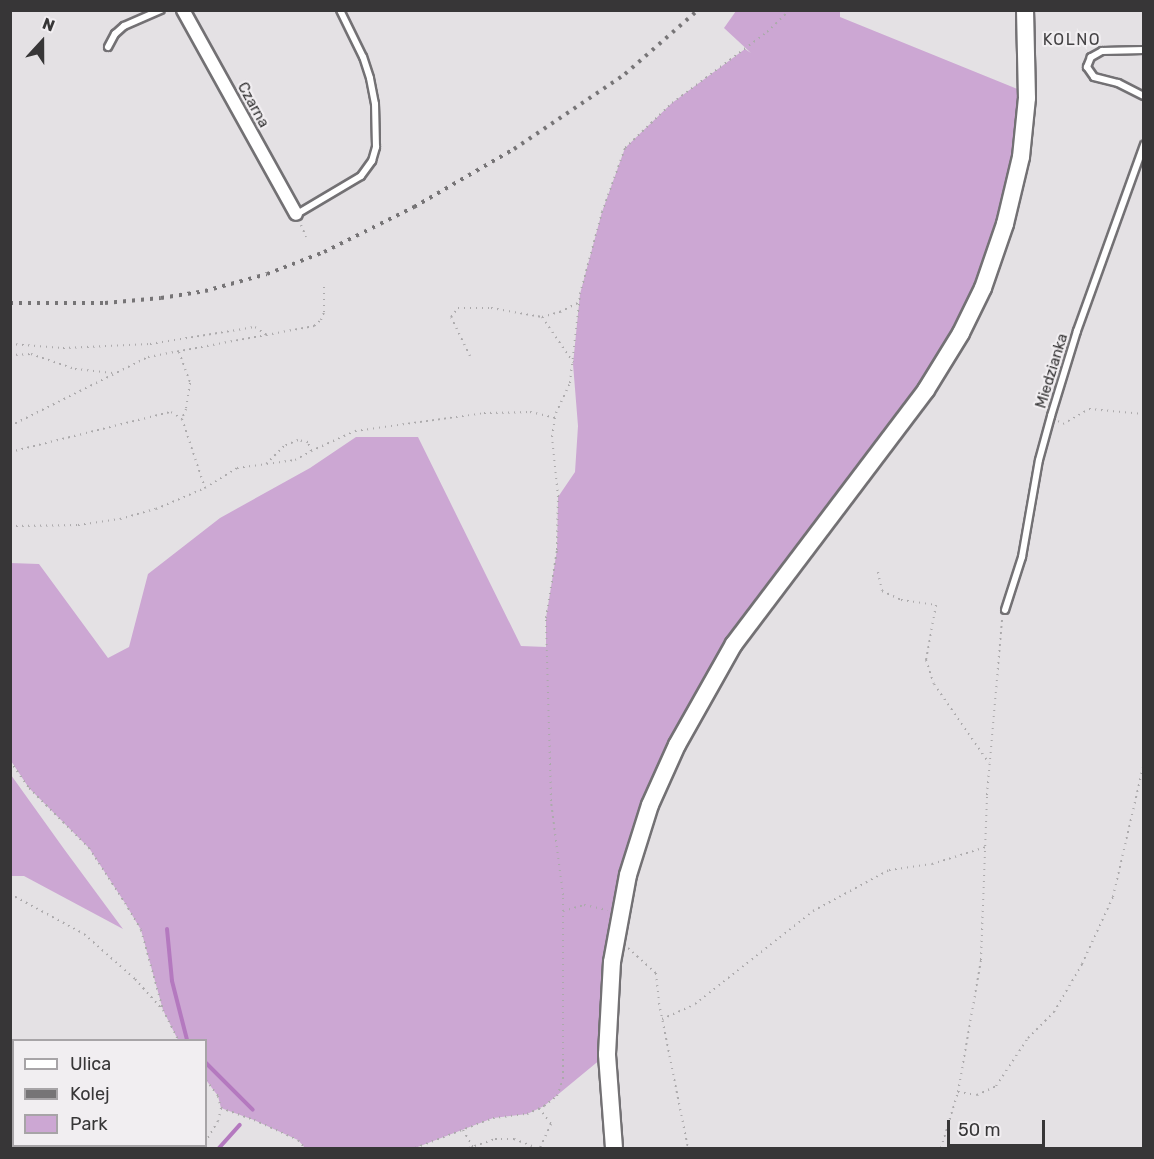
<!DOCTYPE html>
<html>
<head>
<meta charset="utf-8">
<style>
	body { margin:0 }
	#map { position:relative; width:1154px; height:1159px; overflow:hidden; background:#e4e1e4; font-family:Rubik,sans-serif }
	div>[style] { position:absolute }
	.green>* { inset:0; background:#cca7d3 }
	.stream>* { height:4px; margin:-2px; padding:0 2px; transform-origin:2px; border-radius:2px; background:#b479bf }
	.path>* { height:2px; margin-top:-1px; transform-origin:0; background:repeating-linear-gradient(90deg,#acaaac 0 1.5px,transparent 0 6px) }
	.roads { filter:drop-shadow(2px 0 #737174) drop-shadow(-2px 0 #737174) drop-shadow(0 2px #737174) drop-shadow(0 -2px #737174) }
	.service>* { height:6px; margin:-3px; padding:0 3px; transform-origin:3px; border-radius:3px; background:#fff }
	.minor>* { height:12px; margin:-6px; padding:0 6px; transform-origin:6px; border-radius:6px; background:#fff }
	.secondary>* { height:16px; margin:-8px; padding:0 8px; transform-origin:8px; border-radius:8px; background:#fff }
	.rail>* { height:4px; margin-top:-2px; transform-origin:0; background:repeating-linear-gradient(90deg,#767476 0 3px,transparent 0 9px) }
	span { translate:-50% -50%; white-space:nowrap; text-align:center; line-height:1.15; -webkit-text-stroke:4.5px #f1eef1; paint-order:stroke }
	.street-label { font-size:15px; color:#373637 }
	.neighbourhood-label { font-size:16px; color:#454345; letter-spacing:1.5px }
	.frame { position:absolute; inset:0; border:12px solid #373637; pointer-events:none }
	.legend { position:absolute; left:12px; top:1039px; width:195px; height:108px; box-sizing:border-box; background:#f1eef1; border:2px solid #a7a4a7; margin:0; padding:8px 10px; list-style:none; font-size:18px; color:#373637 }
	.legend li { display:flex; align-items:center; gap:12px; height:30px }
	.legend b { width:30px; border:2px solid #a7a4a7 }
	.north { position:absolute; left:12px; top:12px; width:60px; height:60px; -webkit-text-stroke:4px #f1eef1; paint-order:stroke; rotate:21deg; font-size:16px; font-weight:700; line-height:24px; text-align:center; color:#373637 }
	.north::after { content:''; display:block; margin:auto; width:21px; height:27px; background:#373637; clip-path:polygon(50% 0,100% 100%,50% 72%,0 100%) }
	.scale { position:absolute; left:947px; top:1120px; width:98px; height:27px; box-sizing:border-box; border:3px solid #373637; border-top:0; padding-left:8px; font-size:18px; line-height:21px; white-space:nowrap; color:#373637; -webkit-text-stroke:4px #f1eef1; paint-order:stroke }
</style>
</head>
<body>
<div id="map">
	<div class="green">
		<i style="clip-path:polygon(736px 11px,840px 11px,840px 17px,1027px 93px,1021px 157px,961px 333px,734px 644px,636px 846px,607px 1054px,544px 1106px,527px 1114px,493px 1118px,415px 1148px,305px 1148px,298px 1140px,254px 1120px,221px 1108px,218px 1096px,206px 1080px,206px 1040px,178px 1040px,163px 1010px,141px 930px,125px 903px,89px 848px,29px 788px,11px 761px,10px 563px,39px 564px,108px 658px,129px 647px,148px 574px,220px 518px,310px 468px,356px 437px,418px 437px,521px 646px,546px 647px,546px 618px,557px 550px,558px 497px,575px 472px,578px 426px,573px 364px,580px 294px,602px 212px,625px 148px,672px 103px,745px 49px,751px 53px,724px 28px)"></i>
		<i style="clip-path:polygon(11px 775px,64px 849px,123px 929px,24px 876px,11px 876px)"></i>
	</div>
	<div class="stream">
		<i style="left:167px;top:929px;width:52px;rotate:84.5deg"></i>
		<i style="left:172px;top:981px;width:61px;rotate:75.7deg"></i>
		<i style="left:206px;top:1063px;width:66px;rotate:45deg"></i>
		<i style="left:219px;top:1148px;width:31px;rotate:-48deg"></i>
	</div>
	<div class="path">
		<i style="left:301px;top:225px;width:13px;rotate:67deg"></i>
		<i style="left:542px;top:317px;width:19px;rotate:-16deg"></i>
		<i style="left:560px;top:312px;width:20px;rotate:-27deg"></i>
		<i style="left:10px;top:344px;width:53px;rotate:4.3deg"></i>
		<i style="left:63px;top:348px;width:87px;rotate:-2.6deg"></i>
		<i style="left:150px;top:344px;width:106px;rotate:-9.2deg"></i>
		<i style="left:255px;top:327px;width:14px;rotate:34deg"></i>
		<i style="left:179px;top:352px;width:33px;rotate:70deg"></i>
		<i style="left:190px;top:383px;width:26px;rotate:99deg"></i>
		<i style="left:186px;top:409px;width:11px;rotate:112deg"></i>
		<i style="left:10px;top:355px;width:21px;rotate:-3deg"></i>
		<i style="left:31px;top:354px;width:46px;rotate:18.8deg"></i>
		<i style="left:75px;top:369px;width:38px;rotate:6deg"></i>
		<i style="left:470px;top:356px;width:43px;rotate:-116deg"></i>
		<i style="left:451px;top:317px;width:11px;rotate:-52deg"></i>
		<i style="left:458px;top:308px;width:33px"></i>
		<i style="left:491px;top:308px;width:52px;rotate:10deg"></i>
		<i style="left:542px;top:317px;width:55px;rotate:55.4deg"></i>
		<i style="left:1058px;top:421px;width:6px;rotate:31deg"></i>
		<i style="left:1063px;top:424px;width:30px;rotate:-30deg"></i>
		<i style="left:1089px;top:409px;width:55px;rotate:5.2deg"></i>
		<i style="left:10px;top:426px;width:154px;rotate:-26.6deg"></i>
		<i style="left:148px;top:357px;width:169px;rotate:-10.6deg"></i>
		<i style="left:314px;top:326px;width:9px;rotate:-41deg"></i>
		<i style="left:321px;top:320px;width:9px;rotate:-69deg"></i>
		<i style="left:324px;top:312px;width:29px;rotate:-90deg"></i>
		<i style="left:311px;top:451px;width:48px;rotate:-24.4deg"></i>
		<i style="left:355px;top:431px;width:130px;rotate:-7.9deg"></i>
		<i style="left:484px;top:413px;width:46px;rotate:-1.2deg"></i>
		<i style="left:530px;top:412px;width:26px;rotate:13deg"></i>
		<i style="left:10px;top:452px;width:166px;rotate:-14deg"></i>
		<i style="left:171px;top:412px;width:13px;rotate:32deg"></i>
		<i style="left:182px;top:419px;width:73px;rotate:71.6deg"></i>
		<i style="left:10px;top:526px;width:68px;rotate:-0.8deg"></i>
		<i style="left:78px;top:525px;width:42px;rotate:-8.1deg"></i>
		<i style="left:120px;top:519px;width:37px;rotate:-16deg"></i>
		<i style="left:156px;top:509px;width:53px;rotate:-23.2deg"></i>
		<i style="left:205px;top:488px;width:38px;rotate:-32deg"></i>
		<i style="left:237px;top:468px;width:59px;rotate:-7.9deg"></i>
		<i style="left:295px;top:460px;width:18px;rotate:-29deg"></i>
		<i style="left:311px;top:451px;width:9px;rotate:-108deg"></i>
		<i style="left:308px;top:442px;width:10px;rotate:-169deg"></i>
		<i style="left:298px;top:440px;width:15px;rotate:157deg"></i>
		<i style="left:284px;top:446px;width:25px;rotate:135deg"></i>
		<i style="left:878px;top:572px;width:19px;rotate:78deg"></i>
		<i style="left:882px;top:591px;width:21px;rotate:25deg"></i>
		<i style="left:901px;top:600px;width:35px;rotate:8deg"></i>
		<i style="left:936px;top:605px;width:56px;rotate:100.3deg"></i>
		<i style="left:926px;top:660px;width:25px;rotate:72deg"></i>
		<i style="left:934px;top:684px;width:96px;rotate:55.2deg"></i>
		<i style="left:10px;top:761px;width:33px;rotate:55deg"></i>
		<i style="left:29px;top:788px;width:85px;rotate:45deg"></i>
		<i style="left:89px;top:848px;width:66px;rotate:56.8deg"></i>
		<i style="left:125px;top:903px;width:31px;rotate:59deg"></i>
		<i style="left:141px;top:930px;width:83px;rotate:74.6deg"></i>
		<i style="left:163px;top:1010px;width:34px;rotate:63deg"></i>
		<i style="left:10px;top:894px;width:84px;rotate:28.4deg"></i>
		<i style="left:84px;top:934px;width:68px;rotate:41.4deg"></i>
		<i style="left:135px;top:979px;width:39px;rotate:48deg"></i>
		<i style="left:563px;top:911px;width:22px;rotate:-16deg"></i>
		<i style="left:584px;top:905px;width:24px;rotate:12deg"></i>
		<i style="left:628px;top:948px;width:38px;rotate:42deg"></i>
		<i style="left:656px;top:973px;width:30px;rotate:84deg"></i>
		<i style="left:659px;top:1003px;width:148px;rotate:78.7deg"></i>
		<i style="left:662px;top:1019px;width:36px;rotate:-24deg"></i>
		<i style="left:695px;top:1004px;width:150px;rotate:-38.2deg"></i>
		<i style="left:813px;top:911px;width:86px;rotate:-28.3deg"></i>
		<i style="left:889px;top:870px;width:43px;rotate:-7.9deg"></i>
		<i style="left:932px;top:864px;width:57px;rotate:-17.5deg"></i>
		<i style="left:206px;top:1080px;width:20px;rotate:53deg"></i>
		<i style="left:218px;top:1096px;width:12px;rotate:76deg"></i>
		<i style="left:221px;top:1108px;width:13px;rotate:103deg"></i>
		<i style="left:218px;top:1121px;width:23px;rotate:121deg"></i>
		<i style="left:958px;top:1092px;width:19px;rotate:9deg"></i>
		<i style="left:977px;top:1095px;width:21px;rotate:-25deg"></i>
		<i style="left:996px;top:1086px;width:58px;rotate:-56.3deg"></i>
		<i style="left:1028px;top:1038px;width:37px;rotate:-45deg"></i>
		<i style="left:1054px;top:1012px;width:56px;rotate:-59.7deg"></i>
		<i style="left:1082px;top:964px;width:74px;rotate:-65.2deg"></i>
		<i style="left:1113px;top:897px;width:138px;rotate:-77deg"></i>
		<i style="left:221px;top:1108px;width:35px;rotate:20deg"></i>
		<i style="left:254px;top:1120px;width:48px;rotate:24.4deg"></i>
		<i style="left:298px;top:1140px;width:11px;rotate:49deg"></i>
		<i style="left:539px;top:1108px;width:20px;rotate:53deg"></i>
		<i style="left:551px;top:1124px;width:26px;rotate:115deg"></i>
		<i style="left:463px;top:1130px;width:20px;rotate:60deg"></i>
		<i style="left:200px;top:1148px;width:4px;rotate:-34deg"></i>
		<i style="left:415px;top:1148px;width:84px;rotate:-21deg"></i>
		<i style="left:493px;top:1118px;width:34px;rotate:-7deg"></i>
		<i style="left:527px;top:1114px;width:19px;rotate:-25deg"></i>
		<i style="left:544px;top:1106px;width:16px;rotate:-38deg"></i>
		<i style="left:557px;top:1096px;width:18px;rotate:-71deg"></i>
		<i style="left:563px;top:1079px;width:184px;rotate:-90deg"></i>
		<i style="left:563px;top:895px;width:95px;rotate:-97.3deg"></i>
		<i style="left:551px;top:801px;width:183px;rotate:-91.6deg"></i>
		<i style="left:546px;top:618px;width:69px;rotate:-80.8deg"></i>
		<i style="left:557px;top:550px;width:53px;rotate:-88.9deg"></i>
		<i style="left:558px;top:497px;width:60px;rotate:-95.7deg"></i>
		<i style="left:552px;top:437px;width:24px;rotate:-81deg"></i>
		<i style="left:556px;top:413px;width:33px;rotate:-65deg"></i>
		<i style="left:570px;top:383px;width:90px;rotate:-83.6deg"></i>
		<i style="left:580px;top:294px;width:85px;rotate:-75deg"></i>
		<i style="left:602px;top:212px;width:68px;rotate:-70.2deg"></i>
		<i style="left:625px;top:148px;width:65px;rotate:-43.8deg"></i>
		<i style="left:672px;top:103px;width:119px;rotate:-36.8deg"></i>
		<i style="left:767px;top:32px;width:32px;rotate:-44deg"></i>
		<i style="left:469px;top:1148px;width:28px;rotate:-19deg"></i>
		<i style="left:495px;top:1139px;width:19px"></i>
		<i style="left:514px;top:1139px;width:26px;rotate:21deg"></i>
		<i style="left:941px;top:1148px;width:59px;rotate:-73.1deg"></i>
		<i style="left:958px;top:1092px;width:134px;rotate:-80.1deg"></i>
		<i style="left:981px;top:960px;width:165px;rotate:-87.9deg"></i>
		<i style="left:987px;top:795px;width:177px;rotate:-85.1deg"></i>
	</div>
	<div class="roads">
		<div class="service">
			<i style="left:108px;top:47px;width:15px;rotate:-62deg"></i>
			<i style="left:115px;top:34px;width:12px;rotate:-42deg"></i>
			<i style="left:124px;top:26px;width:40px;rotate:-23.4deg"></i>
			<i style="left:1144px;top:50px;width:42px;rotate:178.6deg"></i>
			<i style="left:1102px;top:51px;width:13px;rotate:151deg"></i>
			<i style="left:1091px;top:57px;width:11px;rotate:112deg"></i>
			<i style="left:1087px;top:67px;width:12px;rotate:55deg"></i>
			<i style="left:1094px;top:77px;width:25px;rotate:14deg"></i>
			<i style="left:1118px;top:83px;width:29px;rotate:27deg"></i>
			<i style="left:297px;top:214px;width:74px;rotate:-30.7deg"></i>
			<i style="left:361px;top:176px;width:19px;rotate:-54deg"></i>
			<i style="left:372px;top:161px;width:15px;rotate:-74deg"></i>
			<i style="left:376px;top:147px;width:43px;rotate:-91.3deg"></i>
			<i style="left:375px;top:104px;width:26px;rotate:-101deg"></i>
			<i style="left:370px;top:78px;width:22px;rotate:-108deg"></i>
			<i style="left:363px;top:57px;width:52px;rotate:-116.1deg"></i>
			<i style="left:1005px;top:610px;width:56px;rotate:-72.2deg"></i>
			<i style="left:1022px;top:557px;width:98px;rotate:-80.1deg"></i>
			<i style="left:1039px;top:460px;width:46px;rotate:-74.7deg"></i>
			<i style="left:1051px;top:416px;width:89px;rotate:-73deg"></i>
			<i style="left:1077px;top:331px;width:198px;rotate:-70.2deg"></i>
		</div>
		<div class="minor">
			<i style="left:183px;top:10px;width:233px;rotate:61deg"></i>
		</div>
		<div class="secondary">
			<i style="left:614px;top:1148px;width:94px;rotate:-94.3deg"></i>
			<i style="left:607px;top:1054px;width:92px;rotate:-86.9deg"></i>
			<i style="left:612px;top:962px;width:88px;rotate:-79.6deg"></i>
			<i style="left:628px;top:875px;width:73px;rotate:-72.6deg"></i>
			<i style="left:650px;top:805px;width:66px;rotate:-65.8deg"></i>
			<i style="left:677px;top:745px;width:116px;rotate:-60.6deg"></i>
			<i style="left:734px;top:644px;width:318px;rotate:-52.9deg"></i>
			<i style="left:926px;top:390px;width:67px;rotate:-58.4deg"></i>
			<i style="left:961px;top:333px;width:50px;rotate:-63.9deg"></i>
			<i style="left:983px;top:288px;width:68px;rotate:-71deg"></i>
			<i style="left:1005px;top:224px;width:69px;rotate:-76.6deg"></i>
			<i style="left:1021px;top:157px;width:59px;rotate:-84.2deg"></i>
			<i style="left:1027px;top:98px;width:88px;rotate:-91.3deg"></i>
		</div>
	</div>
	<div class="rail">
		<i style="left:10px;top:303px;width:95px"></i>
		<i style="left:105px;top:303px;width:56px;rotate:-5.1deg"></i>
		<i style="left:161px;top:298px;width:45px;rotate:-9deg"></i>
		<i style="left:205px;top:291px;width:64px;rotate:-15.3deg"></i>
		<i style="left:267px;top:274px;width:61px;rotate:-21.1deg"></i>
		<i style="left:324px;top:252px;width:101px;rotate:-26.6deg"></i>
		<i style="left:414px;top:207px;width:116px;rotate:-30.1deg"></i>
		<i style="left:514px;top:149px;width:134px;rotate:-34deg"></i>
		<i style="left:625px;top:74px;width:97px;rotate:-41.2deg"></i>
	</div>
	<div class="street-label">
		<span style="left:253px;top:105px;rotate:61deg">Czarna</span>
		<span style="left:1052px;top:371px;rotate:-73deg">Miedzianka</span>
	</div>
	<div class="neighbourhood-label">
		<span style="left:1072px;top:40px">KOLNO</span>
	</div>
	<div class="frame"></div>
	<ul class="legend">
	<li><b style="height:8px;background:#fff"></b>Ulica</li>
	<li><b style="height:8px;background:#767476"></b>Kolej</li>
	<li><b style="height:16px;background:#cca7d3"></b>Park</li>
	</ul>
	<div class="north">N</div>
	<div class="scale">50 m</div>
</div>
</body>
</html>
